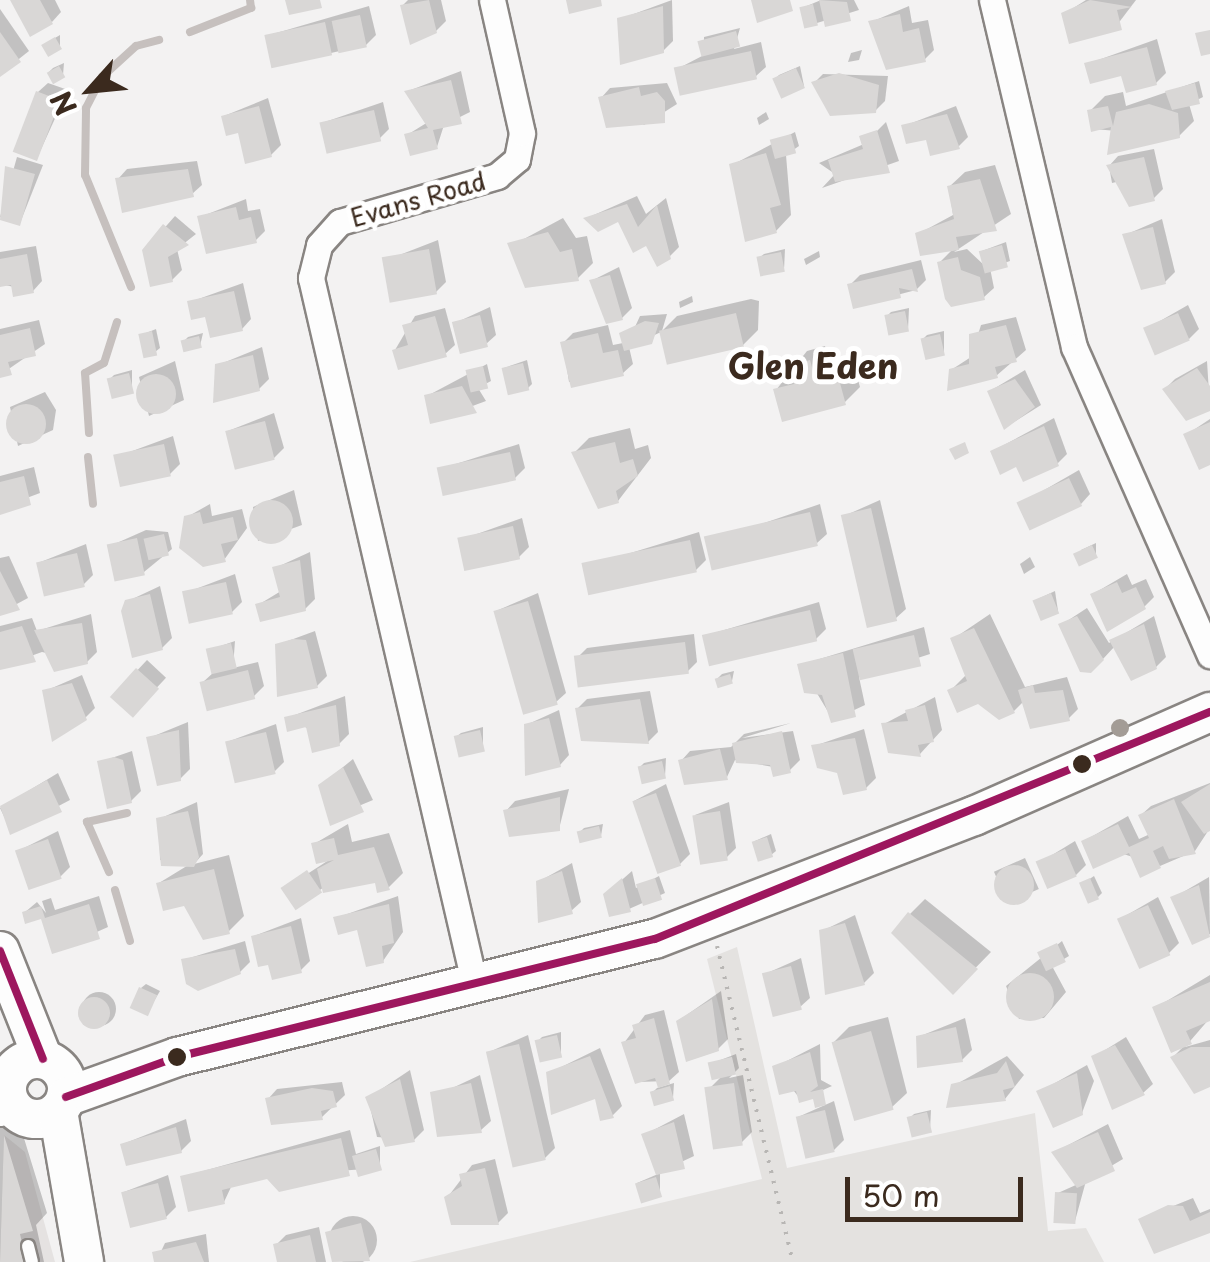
<!DOCTYPE html>
<html>
<head>
<meta charset="utf-8">
<style>
	body { margin:0 }
	#map { position:relative; width:1210px; height:1262px; overflow:hidden; background:#f3f2f2; font-family:"Playpen Sans",sans-serif }
	div>[style] { position:absolute }
	.built>* { inset:0; background:#e5e2e1 }
	.green>* { inset:0; background:#e4e2e0 }
	.shadow>* { inset:0; background:#0003; transform-origin:0 0 }
	.round { border-radius:50% }
	.stream>* { height:8px; margin:-4px; padding:0 4px; transform-origin:4px; border-radius:4px; background:#c6c0be }
	.building>* { inset:0; background:#d9d7d6; transform-origin:0 0 }
	.path>* { height:4px; margin-top:-2px; transform-origin:0; background:repeating-linear-gradient(90deg,#b8b6b4 0 2.5px,transparent 0 10.5px) }
	.roads { filter:drop-shadow(2px 0 #898582) drop-shadow(-2px 0 #898582) drop-shadow(0 2px #898582) drop-shadow(0 -2px #898582) }
	.lane>* { height:12px; margin:-6px; padding:0 6px; transform-origin:6px; border-radius:6px; background:#fdfdfd }
	.street>* { height:25px; margin:-12.5px; padding:0 12.5px; transform-origin:12.5px; border-radius:12.5px; background:#fdfdfd }
	.secondary>* { height:38px; margin:-19px; padding:0 19px; transform-origin:19px; border-radius:19px; background:#fdfdfd }
	.secondary>.ring { margin:-19px; padding:0; box-sizing:content-box; background:none; border:38px solid #fdfdfd; border-radius:50% }
	.bus-1>* { height:8px; margin:-4px; padding:0 4px; transform-origin:4px; border-radius:4px; background:#9d175e }
	.trees>* { width:18px; height:18px; margin:-9px; border-radius:50%; background:#a39c96 }
	.dots>* { width:28px; height:28px; translate:-50% -50%; box-sizing:border-box; border:5px solid #fff; border-radius:50% }
	span { translate:-50% -50%; white-space:nowrap; text-align:center; line-height:1.15; -webkit-text-stroke:10px #fff; paint-order:stroke }
	.street-label { font-size:25px; color:#3b2a1e }
	.district-label { font-size:35px; color:#3b2a1e; font-weight:700 }
	.north { position:absolute; left:40px; top:40px; width:100px; height:100px; -webkit-text-stroke:8px #fff; paint-order:stroke; rotate:243deg; font-size:28px; font-weight:700; line-height:40px; text-align:center; color:#3b2a1e }
	.north::after { content:''; display:block; margin:auto; width:35px; height:45px; background:#3b2a1e; clip-path:polygon(50% 0,100% 100%,50% 72%,0 100%) }
	.scale { position:absolute; left:845px; top:1177px; width:178px; height:45px; box-sizing:border-box; border:5px solid #3b2a1e; border-top:0; padding-left:12px; font-size:30px; line-height:35px; white-space:nowrap; color:#3b2a1e; -webkit-text-stroke:8px #fff; paint-order:stroke }
</style>
</head>
<body>
<div id="map">
	<div class="built">
		<i style="clip-path:polygon(4px 1135px,25px 1152px,55px 1262px,0 1262px)"></i>
	</div>
	<div class="green">
		<i style="clip-path:polygon(737px 947px,787px 1168px,1035px 1113px,1048px 1231px,1086px 1228px,1104px 1262px,410px 1262px,762px 1179px,707px 959px)"></i>
	</div>
	<div class="shadow">
		<i style="clip-path:polygon(13px 0,55px 0,61px 12px,52px 22px)"></i>
		<i style="clip-path:polygon(408px 0,441px 0,446px 21px,436px 31px,403px 5px)"></i>
		<i style="clip-path:polygon(672px 0,673px 41px,663px 51px,620px 19px)"></i>
		<i style="clip-path:polygon(821px 0,854px 0,859px 10px,817px 23px,802px 8px)"></i>
		<i style="clip-path:polygon(1086px 0,1136px 0,1114px 29px,1064px 14px)"></i>
		<i style="clip-path:polygon(369px 6px,376px 35px,366px 45px,331px 53px,266px 36px)"></i>
		<i style="clip-path:polygon(909px 6px,912px 23px,928px 20px,934px 50px,924px 60px,871px 22px)"></i>
		<i style="clip-path:polygon(0 9px,29px 51px,0 74px)"></i>
		<i style="clip-path:polygon(740px 28px,734px 49px,761px 42px,766px 67px,756px 76px,677px 69px,704px 55px,704px 37px)"></i>
		<i style="clip-path:polygon(60px 35px,60px 47px,48px 42px)"></i>
		<i style="clip-path:polygon(1157px 39px,1166px 73px,1156px 83px,1087px 64px)"></i>
		<i style="clip-path:polygon(862px 50px,859px 60px,848px 62px,851px 53px)"></i>
		<i style="clip-path:polygon(64px 63px,63px 75px,49px 72px,53px 68px)"></i>
		<i style="clip-path:polygon(800px 66px,804px 86px,775px 79px,779px 75px)"></i>
		<i style="clip-path:polygon(461px 71px,470px 112px,444px 125px,437px 147px,407px 135px,428px 122px,408px 91px)"></i>
		<i style="clip-path:polygon(823px 74px,888px 76px,885px 101px,875px 111px,814px 83px)"></i>
		<i style="clip-path:polygon(1199px 81px,1203px 97px,1189px 104px,1194px 121px,1179px 136px,1093px 129px,1090px 111px,1105px 96px,1123px 92px,1126px 106px)"></i>
		<i style="clip-path:polygon(48px 83px,68px 90px,37px 158px,38px 92px)"></i>
		<i style="clip-path:polygon(667px 83px,677px 104px,644px 125px,601px 98px,610px 88px)"></i>
		<i style="clip-path:polygon(268px 98px,281px 145px,271px 155px,224px 116px)"></i>
		<i style="clip-path:polygon(383px 102px,389px 129px,379px 139px,322px 123px)"></i>
		<i style="clip-path:polygon(956px 106px,968px 137px,958px 147px,904px 126px)"></i>
		<i style="clip-path:polygon(766px 112px,769px 119px,759px 125px,757px 118px)"></i>
		<i style="clip-path:polygon(886px 122px,899px 161px,822px 188px,835px 174px,819px 163px,864px 144px)"></i>
		<i style="clip-path:polygon(795px 132px,799px 146px,786px 155px,791px 215px,776px 231px,732px 165px)"></i>
		<i style="clip-path:polygon(1154px 149px,1163px 189px,1153px 199px,1125px 180px,1112px 183px,1109px 166px,1118px 156px)"></i>
		<i style="clip-path:polygon(17px 157px,43px 165px,20px 223px,0 217px)"></i>
		<i style="clip-path:polygon(197px 161px,202px 185px,192px 194px,118px 179px,127px 169px)"></i>
		<i style="clip-path:polygon(995px 165px,1011px 214px,954px 252px,967px 249px,985px 266px,982px 251px,1006px 242px,1010px 261px,990px 268px,994px 288px,984px 297px,939px 263px,954px 248px,918px 234px,953px 215px,949px 187px,965px 172px)"></i>
		<i style="clip-path:polygon(637px 196px,646px 214px,666px 198px,679px 247px,669px 257px,619px 219px,587px 218px)"></i>
		<i style="clip-path:polygon(246px 199px,248px 211px,260px 209px,265px 231px,256px 240px,200px 217px)"></i>
		<i style="clip-path:polygon(175px 216px,196px 234px,177px 249px,182px 270px,172px 280px,144px 251px)"></i>
		<i style="clip-path:polygon(563px 218px,576px 238px,587px 236px,593px 263px,578px 278px,509px 247px)"></i>
		<i style="clip-path:polygon(1162px 219px,1175px 272px,1165px 282px,1125px 235px)"></i>
		<i style="clip-path:polygon(438px 240px,446px 282px,436px 292px,384px 261px)"></i>
		<i style="clip-path:polygon(36px 246px,42px 281px,33px 291px,0 284px,0 252px)"></i>
		<i style="clip-path:polygon(785px 249px,784px 270px,759px 258px,764px 254px)"></i>
		<i style="clip-path:polygon(819px 251px,820px 257px,806px 265px,804px 259px)"></i>
		<i style="clip-path:polygon(921px 260px,926px 280px,916px 290px,855px 306px,850px 285px,860px 275px)"></i>
		<i style="clip-path:polygon(619px 267px,632px 308px,622px 318px,591px 281px)"></i>
		<i style="clip-path:polygon(243px 283px,251px 319px,242px 329px,190px 302px)"></i>
		<i style="clip-path:polygon(692px 296px,693px 302px,680px 308px,679px 302px)"></i>
		<i style="clip-path:polygon(751px 299px,759px 301px,758px 330px,743px 345px,661px 332px,629px 347px,633px 364px,623px 373px,569px 382px,563px 343px,573px 333px,608px 325px,613px 345px,628px 342px,640px 316px,667px 314px,662px 331px,677px 316px)"></i>
		<i style="clip-path:polygon(1188px 305px,1199px 329px,1189px 339px,1146px 329px)"></i>
		<i style="clip-path:polygon(490px 307px,496px 335px,486px 344px,455px 323px)"></i>
		<i style="clip-path:polygon(445px 308px,455px 345px,445px 354px,395px 350px,415px 316px)"></i>
		<i style="clip-path:polygon(909px 308px,908px 330px,887px 316px,891px 312px)"></i>
		<i style="clip-path:polygon(1016px 317px,1026px 350px,996px 376px,951px 370px,971px 357px,981px 325px)"></i>
		<i style="clip-path:polygon(39px 320px,45px 344px,0 375px,0 329px)"></i>
		<i style="clip-path:polygon(156px 329px,160px 348px,155px 352px,141px 335px)"></i>
		<i style="clip-path:polygon(944px 331px,944px 353px,923px 339px,927px 335px)"></i>
		<i style="clip-path:polygon(203px 333px,200px 346px,184px 341px,188px 337px)"></i>
		<i style="clip-path:polygon(825px 346px,830px 364px,852px 359px,860px 387px,844px 403px,776px 390px,807px 351px)"></i>
		<i style="clip-path:polygon(262px 347px,269px 379px,259px 389px,218px 365px)"></i>
		<i style="clip-path:polygon(527px 360px,532px 384px,528px 388px,504px 368px)"></i>
		<i style="clip-path:polygon(175px 361px,184px 400px,149px 416px,139px 377px)"></i>
		<i style="clip-path:polygon(1207px 361px,1210px 408px,1165px 389px,1175px 379px)"></i>
		<i style="clip-path:polygon(487px 364px,491px 381px,478px 388px,486px 401px,432px 421px,427px 396px)"></i>
		<i style="clip-path:polygon(132px 370px,132px 391px,110px 379px,114px 375px)"></i>
		<i style="clip-path:polygon(1025px 370px,1041px 405px,1006px 427px,990px 391px)"></i>
		<i style="clip-path:polygon(45px 392px,56px 410px,53px 430px,18px 446px,10px 407px)"></i>
		<i style="clip-path:polygon(274px 413px,284px 448px,274px 458px,228px 431px)"></i>
		<i style="clip-path:polygon(1054px 418px,1067px 454px,1057px 464px,1018px 464px,993px 451px)"></i>
		<i style="clip-path:polygon(1210px 419px,1210px 463px,1186px 435px)"></i>
		<i style="clip-path:polygon(630px 428px,635px 449px,648px 445px,651px 458px,618px 501px,574px 453px,589px 438px)"></i>
		<i style="clip-path:polygon(173px 436px,180px 464px,170px 474px,116px 457px)"></i>
		<i style="clip-path:polygon(519px 444px,525px 468px,515px 478px,440px 469px)"></i>
		<i style="clip-path:polygon(34px 467px,40px 493px,0 508px,0 476px)"></i>
		<i style="clip-path:polygon(1079px 470px,1090px 494px,1081px 504px,1020px 504px)"></i>
		<i style="clip-path:polygon(294px 490px,302px 525px,258px 541px,253px 507px)"></i>
		<i style="clip-path:polygon(880px 500px,906px 609px,896px 618px,844px 516px)"></i>
		<i style="clip-path:polygon(210px 504px,212px 516px,242px 509px,247px 528px,224px 560px,181px 547px,187px 517px)"></i>
		<i style="clip-path:polygon(820px 504px,827px 534px,817px 543px,708px 542px)"></i>
		<i style="clip-path:polygon(522px 518px,529px 547px,519px 557px,460px 540px)"></i>
		<i style="clip-path:polygon(146px 530px,168px 532px,172px 549px,144px 572px,110px 546px)"></i>
		<i style="clip-path:polygon(699px 532px,706px 560px,696px 570px,585px 567px)"></i>
		<i style="clip-path:polygon(1096px 543px,1096px 555px,1081px 550px)"></i>
		<i style="clip-path:polygon(86px 544px,93px 575px,83px 585px,38px 563px)"></i>
		<i style="clip-path:polygon(310px 552px,315px 599px,305px 609px,258px 605px,281px 591px,275px 568px)"></i>
		<i style="clip-path:polygon(9px 556px,28px 598px,0 613px,0 558px)"></i>
		<i style="clip-path:polygon(1030px 557px,1035px 567px,1024px 574px,1020px 564px)"></i>
		<i style="clip-path:polygon(235px 574px,242px 602px,232px 612px,185px 593px)"></i>
		<i style="clip-path:polygon(1127px 574px,1132px 585px,1146px 579px,1154px 597px,1144px 607px,1093px 594px)"></i>
		<i style="clip-path:polygon(160px 586px,172px 638px,162px 648px,128px 601px)"></i>
		<i style="clip-path:polygon(1055px 591px,1058px 611px,1036px 602px,1040px 598px)"></i>
		<i style="clip-path:polygon(538px 593px,566px 693px,556px 702px,496px 611px)"></i>
		<i style="clip-path:polygon(819px 602px,826px 629px,816px 639px,704px 636px)"></i>
		<i style="clip-path:polygon(1087px 608px,1109px 643px,1154px 616px,1166px 657px,1156px 667px,1115px 646px,1103px 659px,1061px 625px)"></i>
		<i style="clip-path:polygon(91px 614px,97px 652px,87px 662px,42px 652px,0 667px,0 626px,32px 618px,37px 631px)"></i>
		<i style="clip-path:polygon(990px 614px,1025px 687px,1067px 677px,1078px 709px,1068px 719px,1024px 701px,1014px 711px,950px 691px,967px 674px,953px 639px)"></i>
		<i style="clip-path:polygon(924px 627px,930px 654px,859px 677px,865px 705px,833px 720px,800px 665px)"></i>
		<i style="clip-path:polygon(315px 631px,327px 676px,317px 686px,277px 645px)"></i>
		<i style="clip-path:polygon(694px 634px,697px 662px,687px 672px,577px 658px,587px 648px)"></i>
		<i style="clip-path:polygon(235px 641px,233px 668px,258px 662px,264px 686px,254px 696px,202px 683px,214px 672px,209px 650px)"></i>
		<i style="left:147px;top:660px;width:26px;height:50px;rotate:43deg"></i>
		<i style="clip-path:polygon(734px 671px,732px 681px,718px 678px,722px 674px)"></i>
		<i style="clip-path:polygon(82px 675px,95px 708px,85px 718px,45px 691px)"></i>
		<i style="clip-path:polygon(650px 691px,658px 732px,648px 742px,577px 709px,587px 699px)"></i>
		<i style="clip-path:polygon(345px 696px,349px 734px,339px 744px,287px 718px)"></i>
		<i style="clip-path:polygon(935px 697px,942px 730px,920px 754px,884px 724px)"></i>
		<i style="clip-path:polygon(559px 710px,569px 755px,560px 765px,526px 725px)"></i>
		<i style="clip-path:polygon(188px 722px,190px 769px,180px 779px,149px 738px)"></i>
		<i style="clip-path:polygon(791px 723px,742px 738px,793px 731px,800px 760px,790px 770px,735px 760px,727px 777px,681px 761px,690px 751px,731px 747px,744px 734px)"></i>
		<i style="clip-path:polygon(276px 724px,284px 762px,275px 771px,227px 742px)"></i>
		<i style="clip-path:polygon(483px 727px,483px 749px,456px 737px,461px 733px)"></i>
		<i style="clip-path:polygon(864px 729px,876px 778px,866px 788px,814px 746px)"></i>
		<i style="clip-path:polygon(132px 751px,141px 791px,131px 801px,100px 762px)"></i>
		<i style="clip-path:polygon(666px 758px,665px 777px,640px 767px,644px 763px)"></i>
		<i style="clip-path:polygon(353px 759px,373px 800px,330px 818px,321px 785px)"></i>
		<i style="clip-path:polygon(58px 773px,70px 800px,11px 831px,0 808px)"></i>
		<i style="clip-path:polygon(1210px 783px,1210px 828px,1195px 851px,1160px 866px,1084px 841px,1128px 816px,1139px 839px,1150px 834px,1141px 815px,1151px 806px)"></i>
		<i style="clip-path:polygon(666px 784px,690px 854px,680px 864px,634px 801px)"></i>
		<i style="clip-path:polygon(569px 789px,559px 829px,506px 811px,515px 801px)"></i>
		<i style="clip-path:polygon(197px 802px,203px 854px,194px 864px,229px 855px,244px 916px,228px 932px,159px 883px,190px 864px,160px 860px,159px 819px)"></i>
		<i style="clip-path:polygon(729px 802px,736px 848px,726px 858px,695px 815px)"></i>
		<i style="clip-path:polygon(348px 824px,352px 842px,389px 833px,403px 873px,388px 888px,377px 880px,324px 887px,297px 907px,284px 889px,332px 858px,314px 844px)"></i>
		<i style="clip-path:polygon(603px 824px,601px 836px,580px 832px,584px 828px)"></i>
		<i style="clip-path:polygon(58px 831px,70px 867px,60px 877px,18px 851px)"></i>
		<i style="clip-path:polygon(771px 834px,776px 851px,771px 855px,755px 841px)"></i>
		<i style="clip-path:polygon(1075px 841px,1086px 865px,1076px 875px,1039px 863px)"></i>
		<i style="left:1025px;top:858px;width:34px;height:34px;rotate:66deg"></i>
		<i style="clip-path:polygon(572px 863px,581px 902px,571px 911px,538px 882px)"></i>
		<i style="clip-path:polygon(632px 871px,636px 888px,659px 876px,665px 893px,629px 909px,616px 885px)"></i>
		<i style="clip-path:polygon(1094px 876px,1102px 893px,1098px 897px,1082px 884px)"></i>
		<i style="clip-path:polygon(1209px 877px,1210px 934px,1193px 941px,1173px 898px)"></i>
		<i style="clip-path:polygon(99px 896px,108px 927px,54px 951px,43px 916px,24px 913px,37px 902px,46px 913px,42px 901px,51px 898px,55px 910px)"></i>
		<i style="clip-path:polygon(398px 896px,403px 932px,383px 961px,359px 927px,336px 918px)"></i>
		<i style="clip-path:polygon(1158px 897px,1179px 943px,1169px 953px,1120px 919px)"></i>
		<i style="clip-path:polygon(925px 899px,991px 952px,953px 991px,910px 914px)"></i>
		<i style="clip-path:polygon(855px 915px,874px 973px,864px 983px,822px 931px)"></i>
		<i style="clip-path:polygon(301px 918px,310px 961px,301px 970px,254px 936px)"></i>
		<i style="clip-path:polygon(245px 941px,250px 962px,240px 972px,183px 960px)"></i>
		<i style="clip-path:polygon(1062px 941px,1069px 956px,1052px 966px,1066px 992px,1044px 1018px,1019px 1019px,1006px 986px)"></i>
		<i style="clip-path:polygon(801px 958px,810px 998px,800px 1007px,765px 974px)"></i>
		<i style="clip-path:polygon(1210px 975px,1210px 1018px,1185px 1047px,1210px 1040px,1210px 1084px,1173px 1057px,1187px 1043px,1155px 1008px)"></i>
		<i style="clip-path:polygon(146px 984px,160px 991px,147px 1013px,141px 988px)"></i>
		<i style="clip-path:polygon(721px 991px,728px 1039px,718px 1049px,678px 1021px)"></i>
		<i class="round" style="left:82px;top:992px;width:34px;height:34px"></i>
		<i style="clip-path:polygon(664px 1010px,679px 1072px,669px 1081px,637px 1082px,624px 1043px,645px 1015px)"></i>
		<i style="clip-path:polygon(888px 1017px,907px 1093px,891px 1108px,834px 1042px,849px 1027px)"></i>
		<i style="clip-path:polygon(965px 1018px,972px 1050px,962px 1060px,918px 1037px)"></i>
		<i style="clip-path:polygon(561px 1032px,561px 1055px,538px 1041px,542px 1037px)"></i>
		<i style="clip-path:polygon(528px 1035px,555px 1148px,545px 1158px,489px 1052px)"></i>
		<i style="clip-path:polygon(1126px 1037px,1153px 1084px,1143px 1093px,1094px 1057px)"></i>
		<i style="clip-path:polygon(820px 1044px,821px 1080px,832px 1086px,801px 1100px,775px 1067px)"></i>
		<i style="clip-path:polygon(600px 1048px,622px 1106px,612px 1116px,597px 1096px,549px 1073px)"></i>
		<i style="clip-path:polygon(736px 1054px,739px 1068px,729px 1078px,743px 1075px,752px 1132px,742px 1142px,707px 1091px,723px 1075px,710px 1064px)"></i>
		<i style="clip-path:polygon(1007px 1056px,1024px 1075px,1005px 1099px,953px 1086px)"></i>
		<i style="clip-path:polygon(1087px 1065px,1094px 1081px,1082px 1113px,1039px 1092px)"></i>
		<i style="clip-path:polygon(410px 1070px,424px 1130px,414px 1140px,377px 1137px,368px 1098px)"></i>
		<i style="clip-path:polygon(480px 1075px,491px 1121px,481px 1130px,431px 1098px)"></i>
		<i style="clip-path:polygon(342px 1082px,345px 1095px,322px 1117px,268px 1099px,277px 1089px)"></i>
		<i style="clip-path:polygon(674px 1083px,673px 1098px,653px 1092px,657px 1088px)"></i>
		<i style="clip-path:polygon(834px 1101px,844px 1140px,834px 1150px,798px 1117px)"></i>
		<i style="clip-path:polygon(931px 1110px,930px 1130px,910px 1118px,914px 1114px)"></i>
		<i style="clip-path:polygon(684px 1114px,694px 1156px,660px 1172px,660px 1194px,637px 1183px,658px 1174px,644px 1135px)"></i>
		<i style="clip-path:polygon(186px 1119px,191px 1141px,181px 1151px,123px 1144px)"></i>
		<i style="clip-path:polygon(19px 1122px,47px 1213px,36px 1225px,44px 1262px,0 1262px,0 1126px)"></i>
		<i style="clip-path:polygon(1108px 1124px,1123px 1159px,1086px 1181px,1075px 1221px,1058px 1193px,1078px 1184px,1055px 1152px)"></i>
		<i style="clip-path:polygon(350px 1130px,356px 1154px,380px 1146px,380px 1168px,267px 1176px,232px 1185px,224px 1202px,182px 1177px)"></i>
		<i style="clip-path:polygon(495px 1159px,508px 1213px,498px 1223px,447px 1198px,472px 1165px)"></i>
		<i style="clip-path:polygon(168px 1175px,176px 1207px,166px 1217px,124px 1192px)"></i>
		<i style="clip-path:polygon(1193px 1198px,1200px 1213px,1210px 1209px,1210px 1230px,1141px 1219px)"></i>
		<i class="round" style="left:329px;top:1216px;width:48px;height:48px"></i>
		<i style="clip-path:polygon(319px 1227px,326px 1262px,280px 1262px,276px 1245px,286px 1235px)"></i>
		<i style="clip-path:polygon(206px 1234px,209px 1262px,156px 1262px,165px 1243px)"></i>
	</div>
	<div class="stream">
		<i style="left:190px;top:32px;width:66px;rotate:-21.5deg"></i>
		<i style="left:251px;top:8px;width:8px;rotate:-97deg"></i>
		<i style="left:131px;top:287px;width:121px;rotate:-112.3deg"></i>
		<i style="left:85px;top:175px;width:67px;rotate:-89.1deg"></i>
		<i style="left:86px;top:108px;width:35px;rotate:-63deg"></i>
		<i style="left:102px;top:77px;width:46px;rotate:-42.4deg"></i>
		<i style="left:136px;top:46px;width:24px;rotate:-15deg"></i>
		<i style="left:89px;top:433px;width:60px;rotate:-93.8deg"></i>
		<i style="left:85px;top:373px;width:21px;rotate:-28deg"></i>
		<i style="left:104px;top:363px;width:43px;rotate:-72.4deg"></i>
		<i style="left:88px;top:457px;width:47px;rotate:83.9deg"></i>
		<i style="left:109px;top:872px;width:55px;rotate:-113.7deg"></i>
		<i style="left:87px;top:822px;width:41px;rotate:-12.7deg"></i>
		<i style="left:115px;top:890px;width:53px;rotate:73.6deg"></i>
	</div>
	<div class="building">
		<i style="clip-path:polygon(10px 0,40px 0,53px 24px,30px 37px)"></i>
		<i style="clip-path:polygon(285px 0,320px 0,322px 8px,289px 15px)"></i>
		<i style="clip-path:polygon(429px 0,437px 33px,410px 45px,400px 5px)"></i>
		<i style="clip-path:polygon(566px 0,601px 0,602px 6px,569px 14px)"></i>
		<i style="clip-path:polygon(751px 0,790px 0,793px 11px,757px 23px)"></i>
		<i style="clip-path:polygon(819px 0,847px 2px,851px 21px,825px 27px)"></i>
		<i style="clip-path:polygon(1090px 0,1132px 7px,1117px 10px,1122px 30px,1069px 44px,1061px 13px)"></i>
		<i style="left:813px;top:4px;width:22px;height:14px;rotate:77deg"></i>
		<i style="clip-path:polygon(663px 6px,664px 53px,620px 65px,617px 18px)"></i>
		<i style="clip-path:polygon(900px 14px,903px 32px,919px 28px,926px 62px,886px 70px,868px 21px)"></i>
		<i style="left:360px;top:15px;width:33px;height:29px;rotate:78deg"></i>
		<i style="left:325px;top:22px;width:34px;height:62px;rotate:78deg"></i>
		<i style="clip-path:polygon(1210px 30px,1210px 54px,1201px 56px,1195px 33px)"></i>
		<i style="left:736px;top:31px;width:16px;height:40px;rotate:75deg"></i>
		<i style="clip-path:polygon(0 32px,21px 62px,0 77px)"></i>
		<i style="left:55px;top:37px;width:14px;height:16px;rotate:60deg"></i>
		<i style="clip-path:polygon(1147px 47px,1157px 85px,1126px 93px,1121px 76px,1090px 84px,1084px 63px)"></i>
		<i style="left:751px;top:51px;width:29px;height:79px;rotate:78deg"></i>
		<i style="left:59px;top:66px;width:13px;height:14px;rotate:61deg"></i>
		<i style="left:796px;top:68px;width:22px;height:26px;rotate:66deg"></i>
		<i style="clip-path:polygon(839px 73px,879px 85px,876px 113px,830px 116px,811px 82px)"></i>
		<i style="clip-path:polygon(451px 80px,462px 124px,433px 130px,438px 149px,410px 156px,404px 134px,428px 128px,404px 91px)"></i>
		<i style="clip-path:polygon(1195px 83px,1200px 104px,1172px 110px,1165px 91px)"></i>
		<i style="clip-path:polygon(639px 87px,641px 96px,657px 92px,665px 101px,665px 123px,606px 128px,598px 97px)"></i>
		<i style="left:36px;top:91px;width:26px;height:65px;rotate:21deg"></i>
		<i style="clip-path:polygon(1149px 104px,1178px 113px,1180px 138px,1107px 155px,1111px 127px,1091px 132px,1087px 110px,1108px 106px,1113px 126px,1116px 112px)"></i>
		<i style="clip-path:polygon(259px 106px,272px 157px,245px 164px,238px 133px,226px 136px,221px 116px)"></i>
		<i style="left:374px;top:110px;width:32px;height:56px;rotate:77deg"></i>
		<i style="clip-path:polygon(947px 114px,960px 149px,930px 156px,926px 140px,906px 144px,901px 125px)"></i>
		<i style="clip-path:polygon(877px 130px,890px 173px,835px 182px,828px 160px,863px 149px,859px 136px)"></i>
		<i style="left:791px;top:134px;width:20px;height:22px;rotate:75deg"></i>
		<i style="clip-path:polygon(766px 153px,781px 205px,770px 208px,777px 233px,745px 242px,729px 164px)"></i>
		<i style="clip-path:polygon(1144px 157px,1155px 201px,1129px 207px,1106px 165px)"></i>
		<i style="clip-path:polygon(5px 166px,35px 174px,20px 226px,0 220px)"></i>
		<i style="clip-path:polygon(188px 169px,194px 197px,122px 213px,115px 178px)"></i>
		<i style="clip-path:polygon(980px 179px,997px 231px,956px 237px,959px 250px,920px 256px,915px 233px,954px 219px,947px 186px)"></i>
		<i style="clip-path:polygon(627px 204px,638px 227px,657px 205px,671px 259px,657px 267px,646px 246px,633px 253px,618px 222px,598px 232px,583px 218px)"></i>
		<i style="clip-path:polygon(236px 207px,239px 220px,251px 217px,257px 243px,206px 254px,197px 216px)"></i>
		<i style="clip-path:polygon(163px 224px,189px 245px,168px 257px,173px 282px,150px 287px,142px 250px)"></i>
		<i style="clip-path:polygon(1153px 227px,1166px 284px,1141px 290px,1122px 234px)"></i>
		<i style="clip-path:polygon(548px 232px,560px 252px,572px 249px,579px 281px,525px 288px,507px 243px)"></i>
		<i style="left:1002px;top:245px;width:23px;height:24px;rotate:75deg"></i>
		<i style="left:429px;top:249px;width:46px;height:48px;rotate:80deg"></i>
		<i style="left:781px;top:252px;width:20px;height:25px;rotate:79deg"></i>
		<i style="clip-path:polygon(27px 254px,34px 293px,13px 297px,11px 285px,0 287px,0 259px)"></i>
		<i style="clip-path:polygon(958px 257px,961px 270px,980px 277px,985px 300px,951px 307px,945px 299px,937px 262px)"></i>
		<i style="clip-path:polygon(912px 269px,918px 292px,899px 288px,901px 298px,853px 309px,847px 284px)"></i>
		<i style="clip-path:polygon(610px 275px,623px 320px,606px 324px,589px 280px)"></i>
		<i style="clip-path:polygon(234px 291px,243px 331px,210px 338px,205px 317px,191px 320px,187px 301px)"></i>
		<i style="left:905px;top:311px;width:21px;height:21px;rotate:79deg"></i>
		<i style="left:736px;top:313px;width:35px;height:79px;rotate:77deg"></i>
		<i style="left:1178px;top:313px;width:30px;height:38px;rotate:67deg"></i>
		<i style="left:480px;top:315px;width:33px;height:29px;rotate:76deg"></i>
		<i style="clip-path:polygon(435px 316px,447px 357px,398px 370px,392px 350px,408px 345px,402px 325px)"></i>
		<i style="clip-path:polygon(645px 321px,659px 323px,652px 344px,624px 351px,619px 333px)"></i>
		<i style="clip-path:polygon(1006px 325px,1017px 362px,995px 367px,998px 378px,947px 391px,949px 369px,969px 364px,969px 334px)"></i>
		<i style="clip-path:polygon(30px 328px,36px 356px,8px 362px,12px 375px,0 378px,0 335px)"></i>
		<i style="left:152px;top:331px;width:25px;height:14px;rotate:78deg"></i>
		<i style="clip-path:polygon(598px 333px,603px 353px,618px 350px,624px 376px,571px 388px,560px 342px)"></i>
		<i style="left:940px;top:334px;width:22px;height:20px;rotate:77deg"></i>
		<i style="left:199px;top:336px;width:12px;height:19px;rotate:76deg"></i>
		<i style="clip-path:polygon(253px 355px,260px 391px,213px 403px,215px 364px)"></i>
		<i style="clip-path:polygon(810px 360px,815px 378px,837px 372px,846px 405px,782px 422px,773px 389px,794px 384px,789px 366px)"></i>
		<i style="left:523px;top:363px;width:28px;height:22px;rotate:77deg"></i>
		<i style="left:483px;top:366px;width:23px;height:18px;rotate:77deg"></i>
		<i style="clip-path:polygon(1197px 368px,1210px 386px,1210px 411px,1186px 421px,1162px 389px)"></i>
		<i style="left:129px;top:373px;width:21px;height:23px;rotate:76deg"></i>
		<i class="round" style="left:136px;top:374px;width:40px;height:40px"></i>
		<i style="clip-path:polygon(1015px 379px,1035px 407px,1004px 430px,987px 391px)"></i>
		<i style="clip-path:polygon(462px 386px,477px 413px,430px 424px,424px 395px)"></i>
		<i class="round" style="left:6px;top:404px;width:40px;height:40px"></i>
		<i style="left:265px;top:421px;width:40px;height:41px;rotate:76deg"></i>
		<i style="clip-path:polygon(1210px 422px,1210px 465px,1199px 470px,1183px 434px)"></i>
		<i style="clip-path:polygon(1044px 426px,1059px 466px,1023px 482px,1016px 467px,1000px 475px,990px 451px)"></i>
		<i style="clip-path:polygon(615px 442px,620px 463px,633px 459px,638px 476px,616px 491px,619px 503px,598px 509px,571px 452px)"></i>
		<i style="clip-path:polygon(965px 442px,969px 453px,955px 460px,949px 449px)"></i>
		<i style="left:164px;top:444px;width:33px;height:52px;rotate:78deg"></i>
		<i style="left:510px;top:452px;width:29px;height:75px;rotate:78deg"></i>
		<i style="clip-path:polygon(24px 476px,31px 505px,0 515px,0 482px)"></i>
		<i style="left:1069px;top:478px;width:31px;height:58px;rotate:65deg"></i>
		<i class="round" style="left:249px;top:500px;width:44px;height:44px"></i>
		<i style="left:871px;top:508px;width:116px;height:31px;rotate:77deg"></i>
		<i style="clip-path:polygon(200px 512px,203px 524px,233px 517px,238px 540px,221px 544px,226px 562px,203px 567px,179px 548px,184px 516px)"></i>
		<i style="left:810px;top:512px;width:35px;height:109px;rotate:77deg"></i>
		<i style="left:513px;top:526px;width:34px;height:57px;rotate:78deg"></i>
		<i style="left:164px;top:534px;width:22px;height:21px;rotate:77deg"></i>
		<i style="left:137px;top:538px;width:38px;height:31px;rotate:78deg"></i>
		<i style="left:690px;top:540px;width:33px;height:111px;rotate:78deg"></i>
		<i style="left:1092px;top:545px;width:14px;height:21px;rotate:65deg"></i>
		<i style="left:77px;top:553px;width:35px;height:42px;rotate:77deg"></i>
		<i style="clip-path:polygon(300px 560px,306px 611px,260px 622px,255px 604px,280px 597px,272px 567px)"></i>
		<i style="clip-path:polygon(0 571px,20px 610px,0 616px)"></i>
		<i style="left:226px;top:582px;width:33px;height:45px;rotate:78deg"></i>
		<i style="clip-path:polygon(1117px 582px,1122px 593px,1136px 587px,1146px 609px,1107px 632px,1090px 594px)"></i>
		<i style="left:1051px;top:593px;width:22px;height:20px;rotate:68deg"></i>
		<i style="clip-path:polygon(150px 594px,163px 650px,132px 658px,121px 611px,125px 600px)"></i>
		<i style="left:528px;top:601px;width:108px;height:36px;rotate:74deg"></i>
		<i style="left:810px;top:610px;width:32px;height:111px;rotate:77deg"></i>
		<i style="clip-path:polygon(1077px 616px,1104px 660px,1091px 673px,1080px 672px,1058px 624px)"></i>
		<i style="clip-path:polygon(82px 623px,88px 664px,54px 672px,34px 630px)"></i>
		<i style="clip-path:polygon(1144px 624px,1157px 669px,1131px 681px,1109px 640px)"></i>
		<i style="clip-path:polygon(22px 626px,36px 662px,0 670px,0 632px)"></i>
		<i style="clip-path:polygon(974px 628px,1015px 713px,999px 720px,978px 704px,957px 713px,947px 690px,967px 681px,950px 638px)"></i>
		<i style="left:914px;top:635px;width:32px;height:63px;rotate:77deg"></i>
		<i style="clip-path:polygon(293px 639px,306px 640px,318px 688px,277px 697px,275px 644px)"></i>
		<i style="left:685px;top:642px;width:32px;height:112px;rotate:83deg"></i>
		<i style="left:231px;top:643px;width:26px;height:26px;rotate:77deg"></i>
		<i style="clip-path:polygon(843px 653px,856px 717px,831px 723px,822px 695px,804px 693px,797px 664px)"></i>
		<i style="left:136px;top:668px;width:31px;height:39px;rotate:42deg"></i>
		<i style="left:248px;top:670px;width:30px;height:50px;rotate:76deg"></i>
		<i style="left:730px;top:674px;width:10px;height:16px;rotate:73deg"></i>
		<i style="clip-path:polygon(72px 683px,87px 720px,52px 742px,42px 690px)"></i>
		<i style="clip-path:polygon(1033px 685px,1035px 693px,1063px 690px,1070px 721px,1030px 729px,1018px 690px)"></i>
		<i style="clip-path:polygon(640px 699px,649px 744px,581px 741px,575px 708px)"></i>
		<i style="clip-path:polygon(336px 705px,340px 746px,312px 753px,306px 727px,287px 732px,284px 717px)"></i>
		<i style="clip-path:polygon(925px 705px,934px 742px,918px 745px,921px 757px,888px 753px,881px 723px,908px 721px,905px 710px)"></i>
		<i style="clip-path:polygon(549px 718px,561px 767px,525px 776px,524px 724px)"></i>
		<i style="clip-path:polygon(179px 730px,181px 781px,157px 786px,146px 737px)"></i>
		<i style="left:480px;top:730px;width:22px;height:27px;rotate:77deg"></i>
		<i style="clip-path:polygon(782px 731px,791px 773px,773px 777px,770px 765px,736px 763px,732px 743px)"></i>
		<i style="left:266px;top:732px;width:43px;height:42px;rotate:77deg"></i>
		<i style="clip-path:polygon(855px 738px,867px 790px,843px 795px,837px 773px,817px 768px,811px 745px)"></i>
		<i style="clip-path:polygon(720px 749px,728px 780px,684px 785px,678px 760px)"></i>
		<i style="clip-path:polygon(114px 757px,123px 760px,132px 803px,107px 809px,97px 761px)"></i>
		<i style="left:662px;top:761px;width:18px;height:25px;rotate:77deg"></i>
		<i style="clip-path:polygon(343px 767px,364px 812px,330px 826px,318px 785px)"></i>
		<i style="clip-path:polygon(47px 780px,62px 812px,10px 835px,0 806px)"></i>
		<i style="clip-path:polygon(1210px 784px,1210px 831px,1204px 834px,1181px 802px)"></i>
		<i style="left:656px;top:793px;width:77px;height:25px;rotate:71deg"></i>
		<i style="clip-path:polygon(560px 797px,560px 831px,509px 837px,503px 810px)"></i>
		<i style="clip-path:polygon(1174px 799px,1196px 854px,1169px 859px,1163px 846px,1153px 851px,1161px 868px,1140px 878px,1129px 853px,1093px 869px,1081px 841px,1118px 824px,1129px 847px,1149px 838px,1138px 815px)"></i>
		<i style="clip-path:polygon(188px 811px,199px 857px,194px 867px,161px 866px,156px 818px)"></i>
		<i style="left:720px;top:811px;width:50px;height:28px;rotate:81deg"></i>
		<i style="left:599px;top:826px;width:12px;height:23px;rotate:76deg"></i>
		<i style="left:767px;top:837px;width:21px;height:16px;rotate:73deg"></i>
		<i style="clip-path:polygon(334px 838px,338px 855px,374px 847px,390px 890px,377px 893px,375px 883px,323px 893px,317px 869px,334px 860px,316px 864px,311px 843px)"></i>
		<i style="left:48px;top:839px;width:42px;height:35px;rotate:71deg"></i>
		<i style="left:1065px;top:849px;width:30px;height:32px;rotate:67deg"></i>
		<i class="round" style="left:994px;top:865px;width:40px;height:40px"></i>
		<i style="clip-path:polygon(214px 869px,230px 934px,203px 940px,184px 906px,163px 911px,156px 883px)"></i>
		<i style="left:307px;top:870px;width:27px;height:32px;rotate:56deg"></i>
		<i style="clip-path:polygon(562px 871px,573px 914px,538px 923px,536px 881px)"></i>
		<i style="clip-path:polygon(622px 878px,631px 912px,609px 917px,603px 894px)"></i>
		<i style="left:655px;top:878px;width:23px;height:20px;rotate:72deg"></i>
		<i style="left:1090px;top:878px;width:23px;height:12px;rotate:67deg"></i>
		<i style="clip-path:polygon(1199px 885px,1210px 937px,1192px 945px,1170px 897px)"></i>
		<i style="clip-path:polygon(89px 904px,100px 939px,52px 954px,41px 919px,25px 924px,22px 912px,41px 906px,45px 918px)"></i>
		<i style="clip-path:polygon(389px 904px,394px 943px,382px 946px,384px 963px,366px 967px,357px 930px,338px 935px,333px 917px)"></i>
		<i style="left:1148px;top:905px;width:55px;height:34px;rotate:66deg"></i>
		<i style="clip-path:polygon(908px 912px,978px 969px,953px 995px,891px 933px)"></i>
		<i style="clip-path:polygon(845px 923px,865px 985px,825px 995px,819px 930px)"></i>
		<i style="clip-path:polygon(291px 926px,302px 973px,272px 980px,268px 965px,258px 967px,251px 936px)"></i>
		<i style="left:1057px;top:943px;width:21px;height:22px;rotate:65deg"></i>
		<i style="clip-path:polygon(235px 949px,241px 974px,198px 991px,186px 984px,181px 959px)"></i>
		<i style="left:791px;top:966px;width:45px;height:30px;rotate:76deg"></i>
		<i class="round" style="left:1006px;top:973px;width:48px;height:48px"></i>
		<i style="clip-path:polygon(1210px 982px,1210px 1021px,1186px 1031px,1192px 1044px,1171px 1053px,1152px 1007px)"></i>
		<i style="left:139px;top:987px;width:20px;height:23px;rotate:24deg"></i>
		<i class="round" style="left:78px;top:997px;width:32px;height:32px"></i>
		<i style="clip-path:polygon(712px 999px,719px 1051px,686px 1062px,676px 1021px)"></i>
		<i style="clip-path:polygon(654px 1018px,670px 1084px,658px 1088px,655px 1078px,635px 1084px,621px 1042px,636px 1038px,632px 1025px)"></i>
		<i style="clip-path:polygon(956px 1027px,963px 1062px,917px 1068px,916px 1036px)"></i>
		<i style="left:871px;top:1031px;width:82px;height:41px;rotate:74deg"></i>
		<i style="left:557px;top:1035px;width:23px;height:23px;rotate:77deg"></i>
		<i style="left:519px;top:1044px;width:119px;height:34px;rotate:77deg"></i>
		<i style="clip-path:polygon(1115px 1045px,1145px 1095px,1112px 1110px,1091px 1056px)"></i>
		<i style="clip-path:polygon(1191px 1047px,1210px 1047px,1210px 1087px,1194px 1094px,1170px 1057px)"></i>
		<i style="clip-path:polygon(810px 1052px,818px 1086px,810px 1092px,823px 1089px,826px 1105px,815px 1108px,813px 1099px,799px 1103px,796px 1091px,779px 1095px,772px 1066px)"></i>
		<i style="clip-path:polygon(590px 1056px,614px 1118px,600px 1121px,595px 1099px,551px 1115px,546px 1072px)"></i>
		<i style="left:732px;top:1057px;width:18px;height:25px;rotate:77deg"></i>
		<i style="clip-path:polygon(1006px 1061px,1015px 1087px,1003px 1090px,1006px 1101px,946px 1108px,951px 1084px,997px 1073px)"></i>
		<i style="clip-path:polygon(1077px 1073px,1083px 1115px,1053px 1128px,1036px 1091px)"></i>
		<i style="clip-path:polygon(400px 1079px,415px 1142px,385px 1147px,365px 1097px)"></i>
		<i style="clip-path:polygon(471px 1083px,482px 1133px,437px 1137px,430px 1092px)"></i>
		<i style="left:734px;top:1083px;width:63px;height:30px;rotate:82deg"></i>
		<i style="left:670px;top:1086px;width:15px;height:21px;rotate:74deg"></i>
		<i style="clip-path:polygon(312px 1088px,333px 1091px,337px 1107px,321px 1111px,323px 1120px,271px 1125px,265px 1098px)"></i>
		<i style="left:825px;top:1110px;width:43px;height:30px;rotate:77deg"></i>
		<i style="left:927px;top:1112px;width:21px;height:21px;rotate:76deg"></i>
		<i style="clip-path:polygon(674px 1122px,685px 1169px,656px 1175px,641px 1134px)"></i>
		<i style="clip-path:polygon(176px 1127px,182px 1153px,126px 1166px,120px 1144px)"></i>
		<i style="clip-path:polygon(1098px 1132px,1115px 1171px,1077px 1188px,1051px 1152px)"></i>
		<i style="clip-path:polygon(4px 1135px,33px 1231px,20px 1234px,26px 1262px,0 1262px)"></i>
		<i style="clip-path:polygon(341px 1138px,350px 1176px,279px 1192px,267px 1179px,222px 1190px,225px 1204px,188px 1212px,180px 1176px)"></i>
		<i style="left:376px;top:1149px;width:22px;height:25px;rotate:74deg"></i>
		<i style="clip-path:polygon(485px 1168px,499px 1225px,451px 1225px,444px 1197px,462px 1186px,459px 1174px)"></i>
		<i style="left:656px;top:1177px;width:21px;height:22px;rotate:73deg"></i>
		<i style="left:158px;top:1183px;width:37px;height:38px;rotate:76deg"></i>
		<i style="left:1055px;top:1192px;width:22px;height:31px;rotate:3deg"></i>
		<i style="clip-path:polygon(1168px 1205px,1183px 1206px,1190px 1221px,1210px 1212px,1210px 1233px,1154px 1254px,1138px 1219px)"></i>
		<i style="clip-path:polygon(361px 1223px,370px 1261px,332px 1262px,325px 1232px)"></i>
		<i style="clip-path:polygon(310px 1235px,316px 1262px,277px 1262px,273px 1244px)"></i>
		<i style="clip-path:polygon(196px 1242px,204px 1262px,154px 1262px,152px 1252px)"></i>
	</div>
	<div class="path">
		<i style="left:717px;top:946px;width:325px;rotate:76.5deg"></i>
	</div>
	<div class="roads">
		<div class="lane">
			<i style="left:28px;top:1246px;width:16px;rotate:76deg"></i>
		</div>
		<div class="street">
			<i style="left:992px;top:0;width:357px;rotate:76.7deg"></i>
			<i style="left:1074px;top:347px;width:337px;rotate:66.2deg"></i>
			<i style="left:475px;top:986px;width:727px;rotate:-103.04deg"></i>
			<i style="left:311px;top:278px;width:34px;rotate:-76deg"></i>
			<i style="left:319px;top:245px;width:31px;rotate:-48deg"></i>
			<i style="left:340px;top:222px;width:164px;rotate:-16.3deg"></i>
			<i style="left:497px;top:176px;width:26px;rotate:-40deg"></i>
			<i style="left:517px;top:159px;width:26px;rotate:-79deg"></i>
			<i style="left:522px;top:133px;width:136px;rotate:-102.7deg"></i>
			<i style="left:0;top:1087px;width:7px;rotate:-16deg"></i>
			<i style="left:0;top:1113px;width:15px;rotate:-16deg"></i>
		</div>
		<div class="secondary">
			<i style="left:0;top:951px;width:116px;rotate:68.3deg"></i>
			<i class="ring" style="left:7px;top:1059px;width:22px;height:22px"></i>
			<i style="left:66px;top:1097px;width:118px;rotate:-19.8deg"></i>
			<i style="left:177px;top:1057px;width:492px;rotate:-13.9deg"></i>
			<i style="left:655px;top:939px;width:342px;rotate:-21.1deg"></i>
			<i style="left:974px;top:816px;width:258px;rotate:-23.8deg"></i>
			<i style="left:58px;top:1111px;width:153px;rotate:80.2deg"></i>
		</div>
	</div>
	<div class="bus-1">
		<i style="left:0;top:951px;width:116px;rotate:68.3deg"></i>
		<i style="left:66px;top:1097px;width:118px;rotate:-19.8deg"></i>
		<i style="left:177px;top:1057px;width:492px;rotate:-13.9deg"></i>
		<i style="left:655px;top:939px;width:600px;rotate:-22.25deg"></i>
	</div>
	<div class="trees">
		<i style="left:1120px;top:728px"></i>
	</div>
	<div class="dots">
		<i style="left:1082px;top:764px;background:#3b2a1e"></i>
		<i style="left:177px;top:1057px;background:#3b2a1e"></i>
	</div>
	<div class="street-label">
		<span style="left:418px;top:199px;rotate:-16deg">Evans Road</span>
	</div>
	<div class="district-label">
		<span style="left:813px;top:365px">Glen Eden</span>
	</div>
	<div class="north">N</div>
	<div class="scale">50 m</div>
</div>
</body>
</html>
